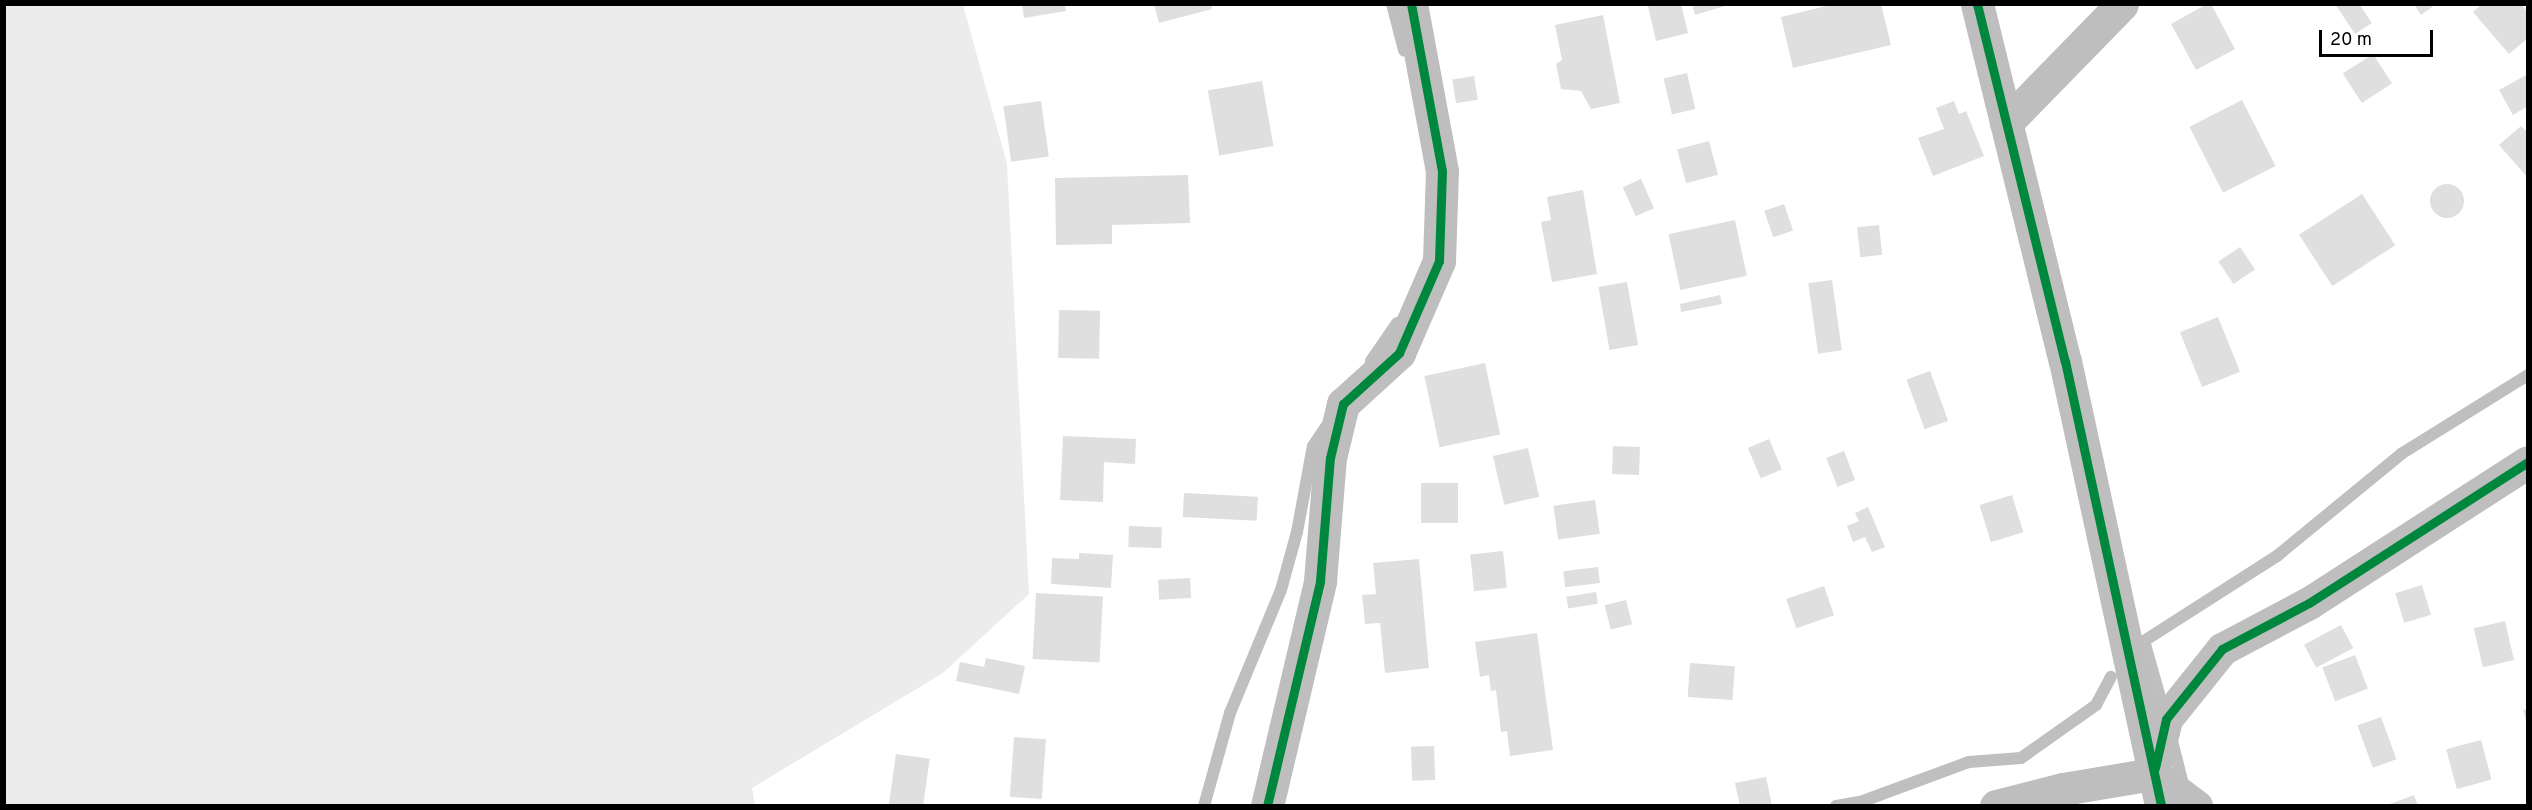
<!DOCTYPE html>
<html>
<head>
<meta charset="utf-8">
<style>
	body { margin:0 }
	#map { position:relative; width:2532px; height:810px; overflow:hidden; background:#fff; font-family:Overpass,sans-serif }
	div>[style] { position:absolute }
	.green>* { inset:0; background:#ececec }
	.stream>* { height:12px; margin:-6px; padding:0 6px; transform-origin:6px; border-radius:6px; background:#bfbfbf }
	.building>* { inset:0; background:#dfdfdf; transform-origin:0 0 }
	.round { border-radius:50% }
	.street>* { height:33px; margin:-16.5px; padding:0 16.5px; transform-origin:16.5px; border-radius:16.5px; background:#bebebe }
	.cycleway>* { height:9px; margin:-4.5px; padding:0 4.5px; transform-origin:4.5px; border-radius:4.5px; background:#00873e }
	span { translate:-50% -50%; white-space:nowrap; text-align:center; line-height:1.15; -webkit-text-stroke:4.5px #fff; paint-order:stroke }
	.frame { position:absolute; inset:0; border:6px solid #000; pointer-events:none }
	.scale { position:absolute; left:2319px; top:30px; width:114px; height:27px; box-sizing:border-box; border:3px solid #000; border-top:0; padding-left:8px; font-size:18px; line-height:21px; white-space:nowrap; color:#000; -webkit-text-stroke:4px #fff; paint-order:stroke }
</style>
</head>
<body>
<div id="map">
	<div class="green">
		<i style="clip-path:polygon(5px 4px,963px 5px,1007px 164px,1029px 594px,943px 673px,752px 788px,755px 805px,5px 805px)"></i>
	</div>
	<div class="stream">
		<i style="left:1392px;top:4px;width:48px;rotate:75.4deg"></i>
		<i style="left:1371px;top:361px;width:46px;rotate:-55.6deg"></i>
		<i style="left:2165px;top:715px;width:77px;rotate:-105.8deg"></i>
		<i style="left:2144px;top:641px;width:158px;rotate:-32.6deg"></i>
		<i style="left:2277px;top:556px;width:161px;rotate:-39.4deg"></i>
		<i style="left:2401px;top:454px;width:150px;rotate:-31.9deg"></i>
		<i style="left:2171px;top:737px;width:53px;rotate:75.7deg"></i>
		<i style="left:1204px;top:806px;width:97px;rotate:-74.4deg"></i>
		<i style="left:1230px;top:713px;width:133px;rotate:-67.5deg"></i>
		<i style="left:1281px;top:590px;width:60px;rotate:-74.6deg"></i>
		<i style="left:1297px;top:532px;width:87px;rotate:-79.5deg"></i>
		<i style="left:1313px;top:446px;width:23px;rotate:-56deg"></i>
		<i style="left:1836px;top:806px;width:27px;rotate:-10deg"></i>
		<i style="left:1863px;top:801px;width:113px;rotate:-20.2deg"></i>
		<i style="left:1969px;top:762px;width:52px;rotate:-4.4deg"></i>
		<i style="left:2021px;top:758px;width:92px;rotate:-35.2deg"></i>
		<i style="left:2096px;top:705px;width:32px;rotate:-62deg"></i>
	</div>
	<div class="building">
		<i style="clip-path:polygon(1154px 4px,1211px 4px,1212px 9px,1159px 23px)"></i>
		<i style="clip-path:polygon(1681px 4px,1688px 33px,1656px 41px,1648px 6px)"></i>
		<i style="clip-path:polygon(1692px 4px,1727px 4px,1728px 5px,1695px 15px)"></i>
		<i style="clip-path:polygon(1835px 4px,1881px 4px,1891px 45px,1793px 68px,1781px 17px)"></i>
		<i style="clip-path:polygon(2207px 4px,2211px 4px,2235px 49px,2196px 70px,2171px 24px)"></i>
		<i style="clip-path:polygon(2335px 4px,2359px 4px,2372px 23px,2355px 34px)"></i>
		<i style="clip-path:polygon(2414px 4px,2436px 4px,2421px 15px)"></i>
		<i style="clip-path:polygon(2482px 4px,2521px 4px,2528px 12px,2528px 38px,2509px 54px,2473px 12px)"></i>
		<i style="clip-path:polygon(1022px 5px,1065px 5px,1066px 11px,1024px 18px)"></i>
		<i style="clip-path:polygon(1603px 15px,1620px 103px,1591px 109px,1581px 91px,1561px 89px,1556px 64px,1562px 60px,1555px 25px)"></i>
		<i style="left:2373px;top:54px;width:35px;height:36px;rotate:57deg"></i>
		<i style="left:1687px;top:73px;width:37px;height:24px;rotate:77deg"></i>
		<i style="clip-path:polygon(2528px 74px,2528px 106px,2513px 115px,2499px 90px)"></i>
		<i style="left:1474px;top:76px;width:24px;height:22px;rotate:81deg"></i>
		<i style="left:1262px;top:81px;width:66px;height:55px;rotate:80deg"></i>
		<i style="left:2242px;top:100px;width:74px;height:59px;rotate:63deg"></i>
		<i style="left:1041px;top:101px;width:56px;height:38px;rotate:82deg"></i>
		<i style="clip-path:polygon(1954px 101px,1959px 114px,1966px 111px,1984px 156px,1933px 176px,1918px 138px,1944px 129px,1936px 108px)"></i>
		<i style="clip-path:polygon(2521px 126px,2528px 133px,2528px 178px,2499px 145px)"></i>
		<i style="left:1709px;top:141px;width:35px;height:33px;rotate:75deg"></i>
		<i style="clip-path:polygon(1188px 175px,1190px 223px,1112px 225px,1112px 244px,1056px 245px,1055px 178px)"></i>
		<i style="left:1641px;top:179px;width:32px;height:20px;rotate:66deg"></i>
		<i class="round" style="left:2430px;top:184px;width:34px;height:34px"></i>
		<i style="clip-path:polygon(1583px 190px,1597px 274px,1552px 282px,1541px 222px,1551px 220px,1547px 197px)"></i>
		<i style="left:2362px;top:194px;width:61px;height:75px;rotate:57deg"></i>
		<i style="left:1784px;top:204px;width:28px;height:21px;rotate:71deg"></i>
		<i style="left:1735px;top:220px;width:57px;height:68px;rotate:78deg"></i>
		<i style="left:1879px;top:225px;width:30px;height:22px;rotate:84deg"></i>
		<i style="left:2240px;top:247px;width:27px;height:26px;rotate:56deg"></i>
		<i style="left:1832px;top:280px;width:71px;height:24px;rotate:82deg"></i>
		<i style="left:1627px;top:282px;width:64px;height:29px;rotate:80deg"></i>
		<i style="clip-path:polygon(1720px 295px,1722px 304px,1681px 312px,1680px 304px)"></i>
		<i style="left:1059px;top:310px;width:41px;height:48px;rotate:1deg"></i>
		<i style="left:2218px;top:317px;width:59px;height:41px;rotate:68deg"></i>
		<i style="left:1485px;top:363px;width:73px;height:62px;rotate:78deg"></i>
		<i style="left:1930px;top:371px;width:53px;height:25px;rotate:70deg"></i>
		<i style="clip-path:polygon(1063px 436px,1136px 439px,1135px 464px,1104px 462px,1103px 502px,1060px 500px)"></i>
		<i style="left:1769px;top:439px;width:33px;height:23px;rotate:67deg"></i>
		<i style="left:1613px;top:446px;width:27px;height:28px;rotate:2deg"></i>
		<i style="left:1528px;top:448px;width:50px;height:36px;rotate:77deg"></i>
		<i style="left:1844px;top:451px;width:31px;height:19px;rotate:69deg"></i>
		<i style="left:1458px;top:483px;width:40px;height:37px;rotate:90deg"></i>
		<i style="left:1184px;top:493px;width:74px;height:24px;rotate:3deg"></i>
		<i style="left:2012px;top:495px;width:39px;height:34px;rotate:73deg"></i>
		<i style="left:1595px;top:500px;width:34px;height:42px;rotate:82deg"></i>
		<i style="clip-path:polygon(1868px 507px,1885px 547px,1872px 552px,1865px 537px,1853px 542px,1847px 526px,1859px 521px,1855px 513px)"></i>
		<i style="left:1129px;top:526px;width:33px;height:21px;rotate:2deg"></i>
		<i style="left:1503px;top:551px;width:37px;height:33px;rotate:84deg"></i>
		<i style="clip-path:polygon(1079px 553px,1113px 555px,1111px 588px,1051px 584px,1052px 558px,1079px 559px)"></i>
		<i style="clip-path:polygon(1419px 559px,1429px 668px,1385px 673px,1380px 623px,1365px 624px,1362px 595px,1376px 594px,1373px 563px)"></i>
		<i style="left:1598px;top:567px;width:16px;height:35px;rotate:83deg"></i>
		<i style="left:1190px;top:578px;width:20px;height:32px;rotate:87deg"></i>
		<i style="left:2422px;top:585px;width:31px;height:28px;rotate:73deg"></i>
		<i style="left:1824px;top:586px;width:31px;height:40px;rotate:71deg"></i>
		<i style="left:1596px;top:592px;width:12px;height:30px;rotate:81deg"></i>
		<i style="left:1036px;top:593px;width:67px;height:66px;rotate:3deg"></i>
		<i style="left:1626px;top:600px;width:25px;height:22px;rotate:76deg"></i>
		<i style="left:2505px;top:621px;width:40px;height:32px;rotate:77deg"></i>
		<i style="left:2341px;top:625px;width:26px;height:42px;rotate:62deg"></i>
		<i style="clip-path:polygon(1537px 633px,1553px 750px,1510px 756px,1507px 731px,1501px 732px,1496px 690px,1491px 691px,1489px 675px,1480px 677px,1475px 642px)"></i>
		<i style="left:2355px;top:655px;width:36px;height:35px;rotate:69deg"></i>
		<i style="clip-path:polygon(986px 658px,1025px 666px,1019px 694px,956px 681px,960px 662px,984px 667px)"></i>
		<i style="left:1690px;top:663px;width:45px;height:34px;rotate:4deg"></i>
		<i style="clip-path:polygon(2528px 709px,2528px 724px,2527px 724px,2523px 710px)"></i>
		<i style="left:2381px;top:717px;width:45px;height:25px;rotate:70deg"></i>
		<i style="left:1014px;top:737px;width:32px;height:60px;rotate:4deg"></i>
		<i style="left:2481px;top:740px;width:41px;height:36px;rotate:75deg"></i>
		<i style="left:1434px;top:746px;width:34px;height:23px;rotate:88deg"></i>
		<i style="left:896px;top:754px;width:34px;height:53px;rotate:8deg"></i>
		<i style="clip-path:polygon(1766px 777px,1772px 806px,1740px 806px,1735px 783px)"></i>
		<i style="clip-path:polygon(2414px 795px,2418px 806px,2387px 806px,2387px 805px)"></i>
	</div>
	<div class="street">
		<i style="left:1977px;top:4px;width:368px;rotate:76.2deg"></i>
		<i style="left:2065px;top:361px;width:455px;rotate:77.8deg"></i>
		<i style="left:2006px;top:123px;width:166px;rotate:-45.7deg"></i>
		<i style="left:2155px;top:766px;width:48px;rotate:-76.8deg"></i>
		<i style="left:2166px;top:719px;width:90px;rotate:-51.3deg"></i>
		<i style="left:2222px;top:649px;width:98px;rotate:-27.9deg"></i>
		<i style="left:2309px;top:603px;width:260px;rotate:-32.8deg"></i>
		<i style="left:1267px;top:806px;width:231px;rotate:-76.7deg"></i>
		<i style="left:1320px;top:581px;width:123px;rotate:-85.4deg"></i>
		<i style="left:1330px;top:458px;width:56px;rotate:-76.5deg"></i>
		<i style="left:1343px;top:404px;width:76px;rotate:-42.3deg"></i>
		<i style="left:1399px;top:353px;width:100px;rotate:-66.5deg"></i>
		<i style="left:1439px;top:261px;width:90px;rotate:-88.1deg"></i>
		<i style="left:1442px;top:171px;width:170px;rotate:-100.5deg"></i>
		<i style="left:1996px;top:806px;width:69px;rotate:-14.2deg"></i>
		<i style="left:2063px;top:789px;width:91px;rotate:-9.5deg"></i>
		<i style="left:2153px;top:774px;width:54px;rotate:36.7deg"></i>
	</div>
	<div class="cycleway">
		<i style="left:1977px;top:4px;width:368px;rotate:76.2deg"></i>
		<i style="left:2065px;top:361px;width:455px;rotate:77.8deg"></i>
		<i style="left:2155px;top:768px;width:50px;rotate:-77.3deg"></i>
		<i style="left:2166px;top:719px;width:90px;rotate:-51.3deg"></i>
		<i style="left:2222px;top:649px;width:98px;rotate:-27.9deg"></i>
		<i style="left:2309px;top:603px;width:260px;rotate:-32.8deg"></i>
		<i style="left:1267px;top:806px;width:231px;rotate:-76.7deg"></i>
		<i style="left:1320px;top:581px;width:123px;rotate:-85.4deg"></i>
		<i style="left:1330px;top:458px;width:56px;rotate:-76.5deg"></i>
		<i style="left:1343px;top:404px;width:76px;rotate:-42.3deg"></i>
		<i style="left:1399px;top:353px;width:100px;rotate:-66.5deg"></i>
		<i style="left:1439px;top:261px;width:90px;rotate:-88.1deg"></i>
		<i style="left:1442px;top:171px;width:170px;rotate:-100.5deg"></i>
	</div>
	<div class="frame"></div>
	<div class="scale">20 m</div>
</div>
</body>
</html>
